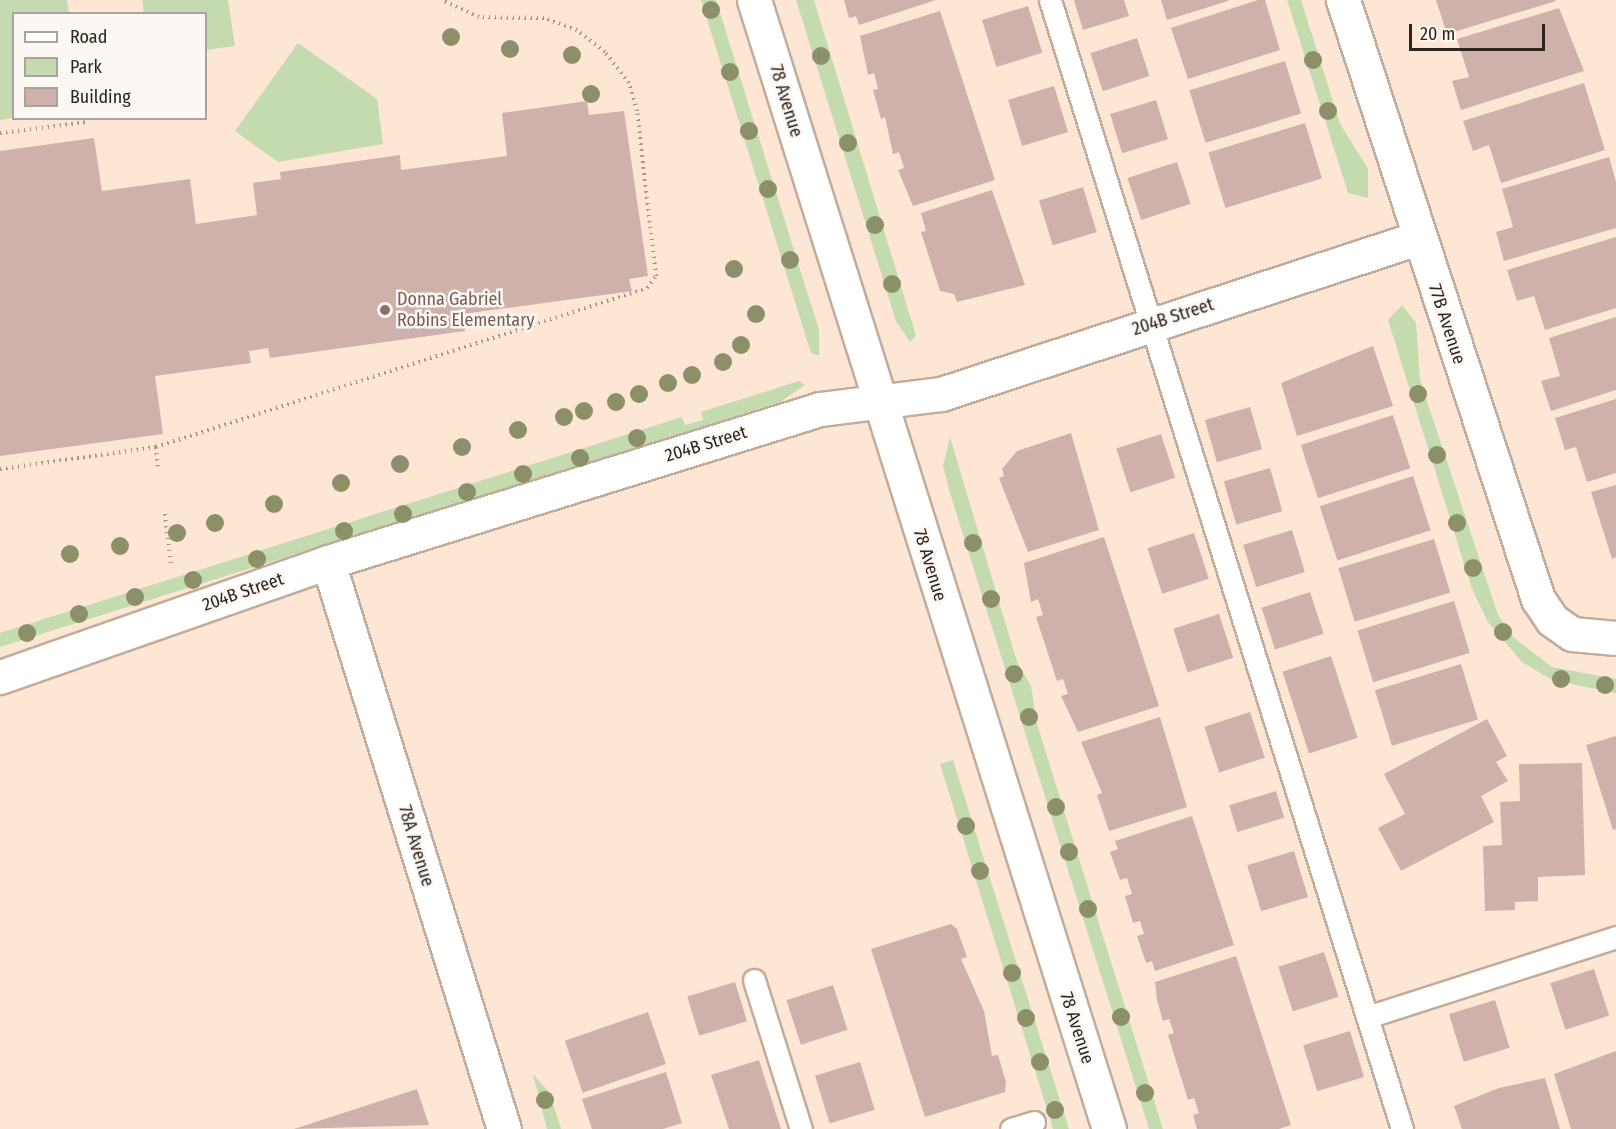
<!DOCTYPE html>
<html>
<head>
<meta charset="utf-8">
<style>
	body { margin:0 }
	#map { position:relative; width:1616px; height:1129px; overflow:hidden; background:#fde6d3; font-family:"Fira Sans Condensed",sans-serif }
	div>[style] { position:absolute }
	.green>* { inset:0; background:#c3dbae }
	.building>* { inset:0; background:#cfb1ac; transform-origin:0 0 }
	.path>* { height:4px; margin-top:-2px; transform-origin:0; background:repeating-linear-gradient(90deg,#a69688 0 1.5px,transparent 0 6px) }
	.roads { filter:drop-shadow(2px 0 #c2ac9b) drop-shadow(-2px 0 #c2ac9b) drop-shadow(0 2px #c2ac9b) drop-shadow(0 -2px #c2ac9b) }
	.service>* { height:21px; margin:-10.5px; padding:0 10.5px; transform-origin:10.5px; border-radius:10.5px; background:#fff }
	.minor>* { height:33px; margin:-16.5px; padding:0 16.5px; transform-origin:16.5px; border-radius:16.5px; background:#fff }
	.trees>* { width:18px; height:18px; margin:-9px; border-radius:50%; background:#8c9069 }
	.dots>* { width:16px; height:16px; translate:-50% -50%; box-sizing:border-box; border:3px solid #fcf7f3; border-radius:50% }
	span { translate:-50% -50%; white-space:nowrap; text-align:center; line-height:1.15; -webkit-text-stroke:5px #fcf7f3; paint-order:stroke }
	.street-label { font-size:18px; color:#2c241d }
	.education-label { font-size:18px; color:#785e54 }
	.left { translate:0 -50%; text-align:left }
	.legend { position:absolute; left:12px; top:12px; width:195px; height:108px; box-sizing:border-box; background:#fcf7f3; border:2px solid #a9a39d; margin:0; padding:8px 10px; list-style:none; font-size:18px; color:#2c241d }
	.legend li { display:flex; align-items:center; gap:12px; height:30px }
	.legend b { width:30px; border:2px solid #a9a39d }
	.scale { position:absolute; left:1409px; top:24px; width:136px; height:27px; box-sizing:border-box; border:3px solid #2c241d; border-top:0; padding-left:8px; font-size:18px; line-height:21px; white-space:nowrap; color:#2c241d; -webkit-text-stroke:4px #fcf7f3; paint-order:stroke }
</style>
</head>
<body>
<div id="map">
	<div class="green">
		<i style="clip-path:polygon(0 0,67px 0,69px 13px,14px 14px,13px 118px,0 120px)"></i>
		<i style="clip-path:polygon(142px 0,228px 0,235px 46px,206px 50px,206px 14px,144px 13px)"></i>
		<i style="clip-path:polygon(701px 0,716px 0,819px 330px,819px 356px,811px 353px)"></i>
		<i style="clip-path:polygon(796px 0,814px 0,916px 336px,910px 342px,896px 321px)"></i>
		<i style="clip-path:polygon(1287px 0,1301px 0,1340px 124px,1368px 169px,1368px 198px,1348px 193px)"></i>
		<i style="clip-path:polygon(298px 43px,377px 99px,383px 144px,278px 162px,235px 131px)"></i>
		<i style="clip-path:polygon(1402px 305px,1416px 323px,1420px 380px,1498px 615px,1513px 637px,1552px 667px,1616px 679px,1616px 693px,1552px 680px,1522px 662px,1488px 622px,1472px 589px,1388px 320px)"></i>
		<i style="clip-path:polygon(799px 381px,805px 385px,780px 402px,0 647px,0 633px,682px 417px,685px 425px,703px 420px,701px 412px)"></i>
		<i style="clip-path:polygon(950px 437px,1017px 662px,1031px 686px,1037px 724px,1163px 1129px,1149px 1129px,950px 493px,943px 466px)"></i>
		<i style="clip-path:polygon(953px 760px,992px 885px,1069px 1129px,1053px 1129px,940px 764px)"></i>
		<i style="clip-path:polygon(533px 1074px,549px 1092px,561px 1129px,547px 1129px)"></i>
	</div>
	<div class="building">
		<i style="clip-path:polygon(844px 0,936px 0,859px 25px,856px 16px,849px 18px)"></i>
		<i style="clip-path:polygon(1074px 0,1124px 0,1129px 16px,1083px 30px)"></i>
		<i style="clip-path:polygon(1161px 0,1228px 0,1228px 1px,1167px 20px)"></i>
		<i style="clip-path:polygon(1258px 0,1265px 0,1280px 50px,1188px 79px,1171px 28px)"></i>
		<i style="clip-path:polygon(1436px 0,1555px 0,1556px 1px,1447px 34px)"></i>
		<i style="left:1028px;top:6px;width:49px;height:48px;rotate:73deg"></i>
		<i style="clip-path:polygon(1559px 8px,1584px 71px,1461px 110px,1452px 81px,1469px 77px,1457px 39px)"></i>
		<i style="clip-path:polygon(940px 11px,995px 180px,913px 206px,898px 170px,904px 168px,899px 152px,893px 154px,885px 117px,881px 119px,873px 90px,878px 89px,874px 73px,868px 75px,860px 36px)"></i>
		<i style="left:1137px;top:38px;width:40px;height:49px;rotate:72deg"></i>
		<i style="left:1285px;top:61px;width:55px;height:100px;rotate:73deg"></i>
		<i style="clip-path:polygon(1584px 83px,1605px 150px,1501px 183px,1489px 145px,1473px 151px,1463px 121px)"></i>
		<i style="left:1054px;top:86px;width:48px;height:48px;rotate:73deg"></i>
		<i style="left:1156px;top:100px;width:41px;height:48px;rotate:73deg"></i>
		<i style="clip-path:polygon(587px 101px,589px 115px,624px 111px,648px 276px,629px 279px,632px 291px,463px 314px,465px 331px,270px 358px,268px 348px,249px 351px,251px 363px,155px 376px,163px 434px,0 456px,0 151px,94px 138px,102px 191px,190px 179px,196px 224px,257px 215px,253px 183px,281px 179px,280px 172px,400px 155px,401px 170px,507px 156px,502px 113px)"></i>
		<i style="left:1305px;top:123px;width:58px;height:101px;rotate:73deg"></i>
		<i style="clip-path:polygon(1609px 157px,1616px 182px,1616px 228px,1504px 261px,1496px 232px,1513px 227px,1502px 189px)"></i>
		<i style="left:1177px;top:162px;width:44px;height:52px;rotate:72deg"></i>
		<i style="left:1083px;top:187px;width:47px;height:46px;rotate:73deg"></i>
		<i style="clip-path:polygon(992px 190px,1025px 285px,957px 302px,954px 294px,940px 291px,921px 232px,926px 231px,921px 213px)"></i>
		<i style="clip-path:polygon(1616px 237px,1616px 308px,1545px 330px,1534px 296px,1517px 301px,1507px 270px)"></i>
		<i style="clip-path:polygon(1616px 317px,1616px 390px,1551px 411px,1541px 381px,1560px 376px,1549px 338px)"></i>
		<i style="clip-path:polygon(1373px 346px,1393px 406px,1297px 436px,1281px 383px)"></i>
		<i style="clip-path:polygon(1616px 399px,1616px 473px,1587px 482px,1576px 447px,1565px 450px,1555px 418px)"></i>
		<i style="left:1250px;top:407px;width:44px;height:47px;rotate:74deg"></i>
		<i style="left:1393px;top:415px;width:56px;height:97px;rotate:72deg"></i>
		<i style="clip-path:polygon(1071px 433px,1099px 530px,1028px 552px,999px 478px,1004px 476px,1002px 469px,1017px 451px)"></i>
		<i style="left:1161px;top:434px;width:46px;height:47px;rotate:72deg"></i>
		<i style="left:1270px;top:468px;width:45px;height:48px;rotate:74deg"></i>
		<i style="left:1413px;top:476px;width:57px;height:98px;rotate:72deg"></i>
		<i style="clip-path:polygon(1616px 485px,1616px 557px,1612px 559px,1591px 492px)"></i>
		<i style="left:1292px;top:530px;width:44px;height:51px;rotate:73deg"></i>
		<i style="left:1194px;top:533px;width:48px;height:49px;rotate:72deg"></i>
		<i style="clip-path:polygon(1104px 537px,1159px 706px,1078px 732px,1061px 696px,1068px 694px,1063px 679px,1057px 681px,1036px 617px,1043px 615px,1038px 599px,1031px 602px,1024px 563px)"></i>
		<i style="left:1434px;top:539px;width:56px;height:100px;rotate:73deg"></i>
		<i style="left:1310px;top:592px;width:44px;height:51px;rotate:72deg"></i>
		<i style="left:1454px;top:601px;width:54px;height:101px;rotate:73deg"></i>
		<i style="left:1219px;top:614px;width:46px;height:48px;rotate:72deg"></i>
		<i style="left:1331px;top:656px;width:86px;height:51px;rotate:72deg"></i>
		<i style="left:1461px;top:664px;width:58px;height:90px;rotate:73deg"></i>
		<i style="left:1250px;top:712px;width:48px;height:48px;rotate:72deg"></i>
		<i style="clip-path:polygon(1160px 717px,1187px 807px,1109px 831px,1097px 795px,1102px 793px,1081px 742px)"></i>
		<i style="clip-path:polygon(1487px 719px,1507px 756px,1496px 762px,1508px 781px,1481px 796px,1494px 822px,1401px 871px,1378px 828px,1405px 814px,1384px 774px)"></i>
		<i style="clip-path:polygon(1616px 736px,1616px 829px,1613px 830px,1586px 745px)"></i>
		<i style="clip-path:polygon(1582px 763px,1585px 875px,1538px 877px,1538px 901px,1515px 902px,1515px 910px,1485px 911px,1483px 846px,1502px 845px,1500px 802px,1520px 801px,1519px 764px)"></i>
		<i style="left:1276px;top:791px;width:28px;height:49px;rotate:73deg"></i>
		<i style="clip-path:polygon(1192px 816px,1234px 945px,1155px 971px,1152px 961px,1146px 963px,1137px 936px,1144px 934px,1140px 921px,1133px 923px,1125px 896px,1132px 894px,1127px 878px,1120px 880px,1110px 852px,1118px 849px,1115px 841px)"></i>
		<i style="left:1294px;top:851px;width:48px;height:49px;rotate:73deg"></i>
		<i style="clip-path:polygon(951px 924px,957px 929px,967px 957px,961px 959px,984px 1011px,992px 1056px,998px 1055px,1006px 1082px,1005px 1092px,925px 1117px,871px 949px)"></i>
		<i style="left:1324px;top:952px;width:47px;height:48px;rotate:72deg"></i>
		<i style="clip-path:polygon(1236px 956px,1291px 1125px,1279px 1129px,1197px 1129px,1193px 1115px,1199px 1113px,1194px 1098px,1188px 1100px,1168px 1035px,1174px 1033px,1169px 1019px,1163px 1021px,1157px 1000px,1155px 982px)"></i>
		<i style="left:1594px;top:969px;width:49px;height:46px;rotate:72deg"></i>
		<i style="left:735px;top:982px;width:41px;height:50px;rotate:73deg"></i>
		<i style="left:833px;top:985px;width:47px;height:49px;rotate:72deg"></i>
		<i style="left:1495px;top:1000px;width:50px;height:48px;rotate:73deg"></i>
		<i style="left:648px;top:1012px;width:55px;height:88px;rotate:71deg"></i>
		<i style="left:1350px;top:1031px;width:48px;height:49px;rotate:73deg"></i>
		<i style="clip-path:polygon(1616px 1051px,1616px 1129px,1571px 1129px,1554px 1074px)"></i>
		<i style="clip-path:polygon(759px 1060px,781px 1129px,729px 1129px,711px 1075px)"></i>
		<i style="left:860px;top:1062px;width:50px;height:47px;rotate:73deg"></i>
		<i style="clip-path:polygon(666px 1072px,682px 1123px,663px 1129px,592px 1129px,582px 1099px)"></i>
		<i style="clip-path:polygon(1545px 1078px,1560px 1129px,1462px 1129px,1454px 1106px,1499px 1088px)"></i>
		<i style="clip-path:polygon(417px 1089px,429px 1125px,294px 1129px)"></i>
	</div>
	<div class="path">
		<i style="left:0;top:133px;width:89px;rotate:-7.1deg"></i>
		<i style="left:156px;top:447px;width:20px;rotate:84deg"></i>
		<i style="left:0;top:469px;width:158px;rotate:-8deg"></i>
		<i style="left:156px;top:447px;width:516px;rotate:-17.94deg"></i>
		<i style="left:647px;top:288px;width:15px;rotate:-53deg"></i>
		<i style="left:656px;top:276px;width:166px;rotate:-96.6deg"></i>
		<i style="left:637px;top:111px;width:29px;rotate:-106deg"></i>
		<i style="left:629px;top:83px;width:39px;rotate:-128deg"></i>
		<i style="left:605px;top:52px;width:36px;rotate:-142deg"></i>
		<i style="left:577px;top:30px;width:35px;rotate:-160deg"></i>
		<i style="left:544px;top:18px;width:65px;rotate:-179.1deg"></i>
		<i style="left:479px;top:17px;width:41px;rotate:-155.3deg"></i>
		<i style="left:165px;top:514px;width:52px;rotate:83.4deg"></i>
	</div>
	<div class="roads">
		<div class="service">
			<i style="left:1050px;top:0;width:1183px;rotate:72.68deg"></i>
			<i style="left:754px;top:980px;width:156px;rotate:72.5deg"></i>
			<i style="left:1367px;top:1017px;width:262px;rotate:-17.8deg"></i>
			<i style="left:1011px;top:1129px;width:24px;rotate:-17deg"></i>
		</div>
		<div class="minor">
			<i style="left:754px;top:0;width:1183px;rotate:72.54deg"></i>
			<i style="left:1343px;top:0;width:630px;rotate:71.97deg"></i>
			<i style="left:1538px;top:599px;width:25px;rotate:56deg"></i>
			<i style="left:1552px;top:620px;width:24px;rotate:35deg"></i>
			<i style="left:1572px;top:634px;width:44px;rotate:5.2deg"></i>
			<i style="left:328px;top:562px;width:594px;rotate:72.76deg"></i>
			<i style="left:0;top:677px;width:348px;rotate:-19.3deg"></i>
			<i style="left:328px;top:562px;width:515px;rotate:-17.27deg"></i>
			<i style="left:820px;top:409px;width:122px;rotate:-7.1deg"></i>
			<i style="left:941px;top:394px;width:502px;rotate:-18.11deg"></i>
		</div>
	</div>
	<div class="trees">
		<i style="left:711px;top:10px"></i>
		<i style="left:451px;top:37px"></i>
		<i style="left:510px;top:49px"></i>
		<i style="left:572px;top:55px"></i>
		<i style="left:821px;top:56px"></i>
		<i style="left:1313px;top:60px"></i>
		<i style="left:730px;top:72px"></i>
		<i style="left:591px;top:94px"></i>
		<i style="left:1328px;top:111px"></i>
		<i style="left:749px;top:131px"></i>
		<i style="left:848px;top:143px"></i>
		<i style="left:768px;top:189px"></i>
		<i style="left:875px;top:225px"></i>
		<i style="left:790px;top:260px"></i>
		<i style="left:734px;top:269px"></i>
		<i style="left:892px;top:284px"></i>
		<i style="left:756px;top:314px"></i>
		<i style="left:741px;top:345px"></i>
		<i style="left:723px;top:362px"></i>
		<i style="left:692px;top:375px"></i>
		<i style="left:668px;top:383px"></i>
		<i style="left:639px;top:394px"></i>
		<i style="left:1418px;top:394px"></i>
		<i style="left:616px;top:402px"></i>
		<i style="left:584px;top:411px"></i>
		<i style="left:564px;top:417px"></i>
		<i style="left:518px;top:430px"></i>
		<i style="left:637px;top:438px"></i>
		<i style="left:462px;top:447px"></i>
		<i style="left:1437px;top:455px"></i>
		<i style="left:580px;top:458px"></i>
		<i style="left:400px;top:464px"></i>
		<i style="left:523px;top:474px"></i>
		<i style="left:341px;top:483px"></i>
		<i style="left:467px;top:492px"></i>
		<i style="left:274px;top:504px"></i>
		<i style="left:403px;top:514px"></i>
		<i style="left:215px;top:523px"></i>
		<i style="left:1457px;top:523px"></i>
		<i style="left:344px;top:531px"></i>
		<i style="left:177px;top:533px"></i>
		<i style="left:973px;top:543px"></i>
		<i style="left:120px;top:546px"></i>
		<i style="left:70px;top:554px"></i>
		<i style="left:257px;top:559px"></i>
		<i style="left:1473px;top:568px"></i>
		<i style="left:193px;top:580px"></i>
		<i style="left:135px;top:597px"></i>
		<i style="left:991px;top:599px"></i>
		<i style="left:79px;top:614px"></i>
		<i style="left:1503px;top:632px"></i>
		<i style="left:27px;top:633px"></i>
		<i style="left:1014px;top:674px"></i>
		<i style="left:1561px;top:679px"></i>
		<i style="left:1605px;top:685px"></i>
		<i style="left:1029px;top:717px"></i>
		<i style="left:1056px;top:807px"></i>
		<i style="left:966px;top:826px"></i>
		<i style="left:1069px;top:852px"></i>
		<i style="left:980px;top:871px"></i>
		<i style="left:1088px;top:909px"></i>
		<i style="left:1012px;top:973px"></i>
		<i style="left:1121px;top:1017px"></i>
		<i style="left:1026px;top:1018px"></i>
		<i style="left:1040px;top:1062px"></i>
		<i style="left:1145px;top:1093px"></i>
		<i style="left:545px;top:1100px"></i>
		<i style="left:1055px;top:1110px"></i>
	</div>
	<div class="dots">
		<i style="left:385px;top:310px;background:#8d6e63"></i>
	</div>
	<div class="street-label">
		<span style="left:786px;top:101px;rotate:73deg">78 Avenue</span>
		<span style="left:1173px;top:317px;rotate:-18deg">204B Street</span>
		<span style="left:1447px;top:324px;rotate:72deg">77B Avenue</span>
		<span style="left:706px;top:444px;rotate:-17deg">204B Street</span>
		<span style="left:930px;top:565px;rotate:73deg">78 Avenue</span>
		<span style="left:243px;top:592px;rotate:-19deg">204B Street</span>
		<span style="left:416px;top:846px;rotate:73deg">78A Avenue</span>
		<span style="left:1077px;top:1028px;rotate:72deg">78 Avenue</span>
	</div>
	<div class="education-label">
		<span class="left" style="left:397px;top:310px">Donna Gabriel<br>Robins Elementary</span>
	</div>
	<ul class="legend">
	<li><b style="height:8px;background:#fff"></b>Road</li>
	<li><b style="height:16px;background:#c3dbae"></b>Park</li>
	<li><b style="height:16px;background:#cfb1ac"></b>Building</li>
	</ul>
	<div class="scale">20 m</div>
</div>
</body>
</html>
